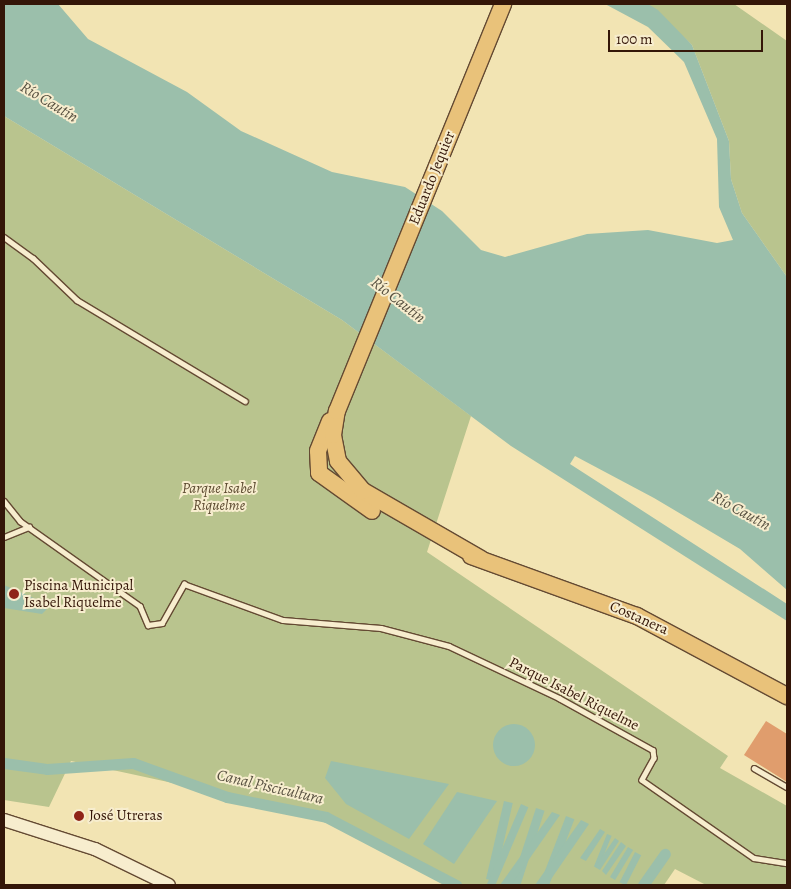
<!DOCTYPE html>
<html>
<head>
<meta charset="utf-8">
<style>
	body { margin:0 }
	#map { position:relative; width:791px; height:889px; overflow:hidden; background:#f2e4b3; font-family:Alegreya,serif }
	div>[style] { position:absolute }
	.green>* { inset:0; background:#b9c48e }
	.water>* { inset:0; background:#9bbfab; transform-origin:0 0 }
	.round { border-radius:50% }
	.canal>* { height:11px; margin:-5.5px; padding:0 5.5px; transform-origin:5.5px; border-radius:5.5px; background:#9bbfab }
	.building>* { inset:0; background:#e09d6d }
	.roads { filter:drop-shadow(1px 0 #644a33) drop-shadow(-1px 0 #644a33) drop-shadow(0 1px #644a33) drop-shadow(0 -1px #644a33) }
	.lane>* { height:4.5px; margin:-2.25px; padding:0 2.25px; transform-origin:2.25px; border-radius:2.25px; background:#f7edce }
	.secondary>* { height:12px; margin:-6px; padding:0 6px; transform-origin:6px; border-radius:6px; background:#f7edce }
	.highway>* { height:16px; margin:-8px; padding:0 8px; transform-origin:8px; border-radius:8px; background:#e9c27a }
	.dots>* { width:14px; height:14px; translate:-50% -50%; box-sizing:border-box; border:2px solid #f7edce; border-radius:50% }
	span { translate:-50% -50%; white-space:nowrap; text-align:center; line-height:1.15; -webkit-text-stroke:4px #f7edce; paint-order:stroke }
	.street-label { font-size:15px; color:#341608 }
	.park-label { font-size:15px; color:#5c4a30; font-style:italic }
	.poi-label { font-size:15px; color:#341608 }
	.left { translate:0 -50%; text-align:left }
	.water-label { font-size:16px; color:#585141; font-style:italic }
	.frame { position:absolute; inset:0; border:5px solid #341608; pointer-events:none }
	.scale { position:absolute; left:608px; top:30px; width:155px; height:22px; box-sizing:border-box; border:2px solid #341608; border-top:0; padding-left:6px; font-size:15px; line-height:18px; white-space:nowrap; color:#341608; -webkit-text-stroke:4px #f7edce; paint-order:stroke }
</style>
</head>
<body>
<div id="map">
	<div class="green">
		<i style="clip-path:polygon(648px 4px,734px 4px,787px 41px,787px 277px,742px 213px,731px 179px,729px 141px,692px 45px)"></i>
		<i style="clip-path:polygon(4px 116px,342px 320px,471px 416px,427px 552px,728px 756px,720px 768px,787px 806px,787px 885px,706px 885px,675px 869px,664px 885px,456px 885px,339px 819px,71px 761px,49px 807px,4px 800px)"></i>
	</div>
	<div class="water">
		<i style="clip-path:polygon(4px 4px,58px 4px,88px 39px,187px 92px,241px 131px,332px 172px,405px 187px,442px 211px,481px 250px,505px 257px,587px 234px,648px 230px,717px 243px,733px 240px,719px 207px,717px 139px,684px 62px,648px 27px,605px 4px,648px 4px,658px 10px,692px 45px,729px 141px,731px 179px,742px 213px,787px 277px,787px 590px,740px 549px,654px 498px,575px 456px,570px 464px,787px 604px,787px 621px,511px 446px,342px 320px,4px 116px)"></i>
		<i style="clip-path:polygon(4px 585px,45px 603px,47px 609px,42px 614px,4px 608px)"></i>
		<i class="round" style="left:493px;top:724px;width:42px;height:42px"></i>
		<i style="clip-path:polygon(331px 761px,449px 784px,409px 839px,346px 804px,325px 778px)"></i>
		<i style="clip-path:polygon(457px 792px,497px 801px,454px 864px,423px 844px)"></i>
		<i style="left:504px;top:801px;width:9px;height:80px;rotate:13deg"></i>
		<i style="left:521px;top:804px;width:8px;height:88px;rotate:23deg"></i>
		<i style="left:536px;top:808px;width:9px;height:92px;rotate:18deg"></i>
		<i style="clip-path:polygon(552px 812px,560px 815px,511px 885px,500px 885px)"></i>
		<i style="left:566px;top:816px;width:9px;height:84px;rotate:21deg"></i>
		<i style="clip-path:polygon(581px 820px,589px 824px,547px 885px,535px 885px)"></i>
		<i style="clip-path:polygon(600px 829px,605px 832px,586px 861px,580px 858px)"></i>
		<i style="left:607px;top:834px;width:5px;height:35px;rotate:22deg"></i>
		<i style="clip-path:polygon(615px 838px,619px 841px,600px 870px,595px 867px)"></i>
		<i style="clip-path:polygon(621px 842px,626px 846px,606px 875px,602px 871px)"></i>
		<i style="left:628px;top:847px;width:6px;height:35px;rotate:31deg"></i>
		<i style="left:635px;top:852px;width:7px;height:34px;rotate:27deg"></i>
	</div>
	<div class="canal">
		<i style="left:4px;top:763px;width:43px;rotate:7.9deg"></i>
		<i style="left:47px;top:769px;width:86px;rotate:-4deg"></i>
		<i style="left:133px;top:763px;width:100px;rotate:19.9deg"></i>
		<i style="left:227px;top:797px;width:101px;rotate:11.4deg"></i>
		<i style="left:326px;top:817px;width:147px;rotate:27.6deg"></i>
		<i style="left:643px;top:885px;width:38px;rotate:-55deg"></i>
	</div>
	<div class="building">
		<i style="clip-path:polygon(766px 721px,787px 734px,787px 782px,744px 755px)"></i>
	</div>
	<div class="roads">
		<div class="lane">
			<i style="left:4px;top:237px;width:36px;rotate:36deg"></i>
			<i style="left:33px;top:258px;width:61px;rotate:43.7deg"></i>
			<i style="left:77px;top:300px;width:196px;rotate:31deg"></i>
			<i style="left:4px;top:501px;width:26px;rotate:51deg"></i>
			<i style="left:20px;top:521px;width:147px;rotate:35.3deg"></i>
			<i style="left:140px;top:606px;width:21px;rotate:67deg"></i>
			<i style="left:148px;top:625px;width:14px;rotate:-8deg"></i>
			<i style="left:162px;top:623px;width:45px;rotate:-60.6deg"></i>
			<i style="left:184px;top:584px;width:105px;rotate:20deg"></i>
			<i style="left:283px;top:620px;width:98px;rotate:4.7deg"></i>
			<i style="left:381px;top:628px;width:70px;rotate:14.8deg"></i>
			<i style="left:449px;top:646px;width:122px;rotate:25.3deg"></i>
			<i style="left:559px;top:698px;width:107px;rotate:29deg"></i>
			<i style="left:653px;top:750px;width:8px;rotate:83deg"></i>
			<i style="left:654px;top:758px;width:25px;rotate:119deg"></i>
			<i style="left:642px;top:780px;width:136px;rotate:34.9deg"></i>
			<i style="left:754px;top:858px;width:33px;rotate:9deg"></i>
			<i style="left:4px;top:537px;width:27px;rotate:-22deg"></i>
			<i style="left:754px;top:768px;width:38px;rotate:30deg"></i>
		</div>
		<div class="secondary">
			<i style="left:4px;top:820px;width:96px;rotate:17.7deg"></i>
			<i style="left:95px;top:849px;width:82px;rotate:25.9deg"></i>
		</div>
		<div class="highway">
			<i style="left:330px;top:421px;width:32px;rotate:112deg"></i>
			<i style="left:318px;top:451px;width:22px;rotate:87deg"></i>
			<i style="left:319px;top:473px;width:65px;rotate:35.6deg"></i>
			<i style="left:471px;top:556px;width:177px;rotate:19.9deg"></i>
			<i style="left:637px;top:616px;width:170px;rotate:28.1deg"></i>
			<i style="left:481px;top:559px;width:136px;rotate:-150deg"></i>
			<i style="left:363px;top:491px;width:39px;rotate:-130deg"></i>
			<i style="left:338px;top:461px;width:26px;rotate:-101deg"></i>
			<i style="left:333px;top:435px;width:24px;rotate:-81deg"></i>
			<i style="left:337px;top:411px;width:440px;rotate:-67.8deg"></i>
		</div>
	</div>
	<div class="dots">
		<i style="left:14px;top:594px;background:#8f2418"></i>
		<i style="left:79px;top:816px;background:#8f2418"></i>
	</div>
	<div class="street-label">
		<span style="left:432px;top:178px;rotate:-68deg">Eduardo Jequier</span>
		<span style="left:639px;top:618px;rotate:24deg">Costanera</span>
		<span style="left:574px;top:694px;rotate:27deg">Parque Isabel Riquelme</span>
	</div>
	<div class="park-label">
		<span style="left:219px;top:497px">Parque Isabel<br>Riquelme</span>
	</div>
	<div class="poi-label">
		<span class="left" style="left:24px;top:594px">Piscina Municipal<br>Isabel Riquelme</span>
		<span class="left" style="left:89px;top:816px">José Utreras</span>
	</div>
	<div class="water-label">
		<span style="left:49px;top:102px;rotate:31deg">Río Cautín</span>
		<span style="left:398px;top:300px;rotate:38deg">Río Cautín</span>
		<span style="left:741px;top:511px;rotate:29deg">Río Cautín</span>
		<span style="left:270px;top:787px;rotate:13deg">Canal Piscicultura</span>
	</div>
	<div class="frame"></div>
	<div class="scale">100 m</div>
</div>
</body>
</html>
